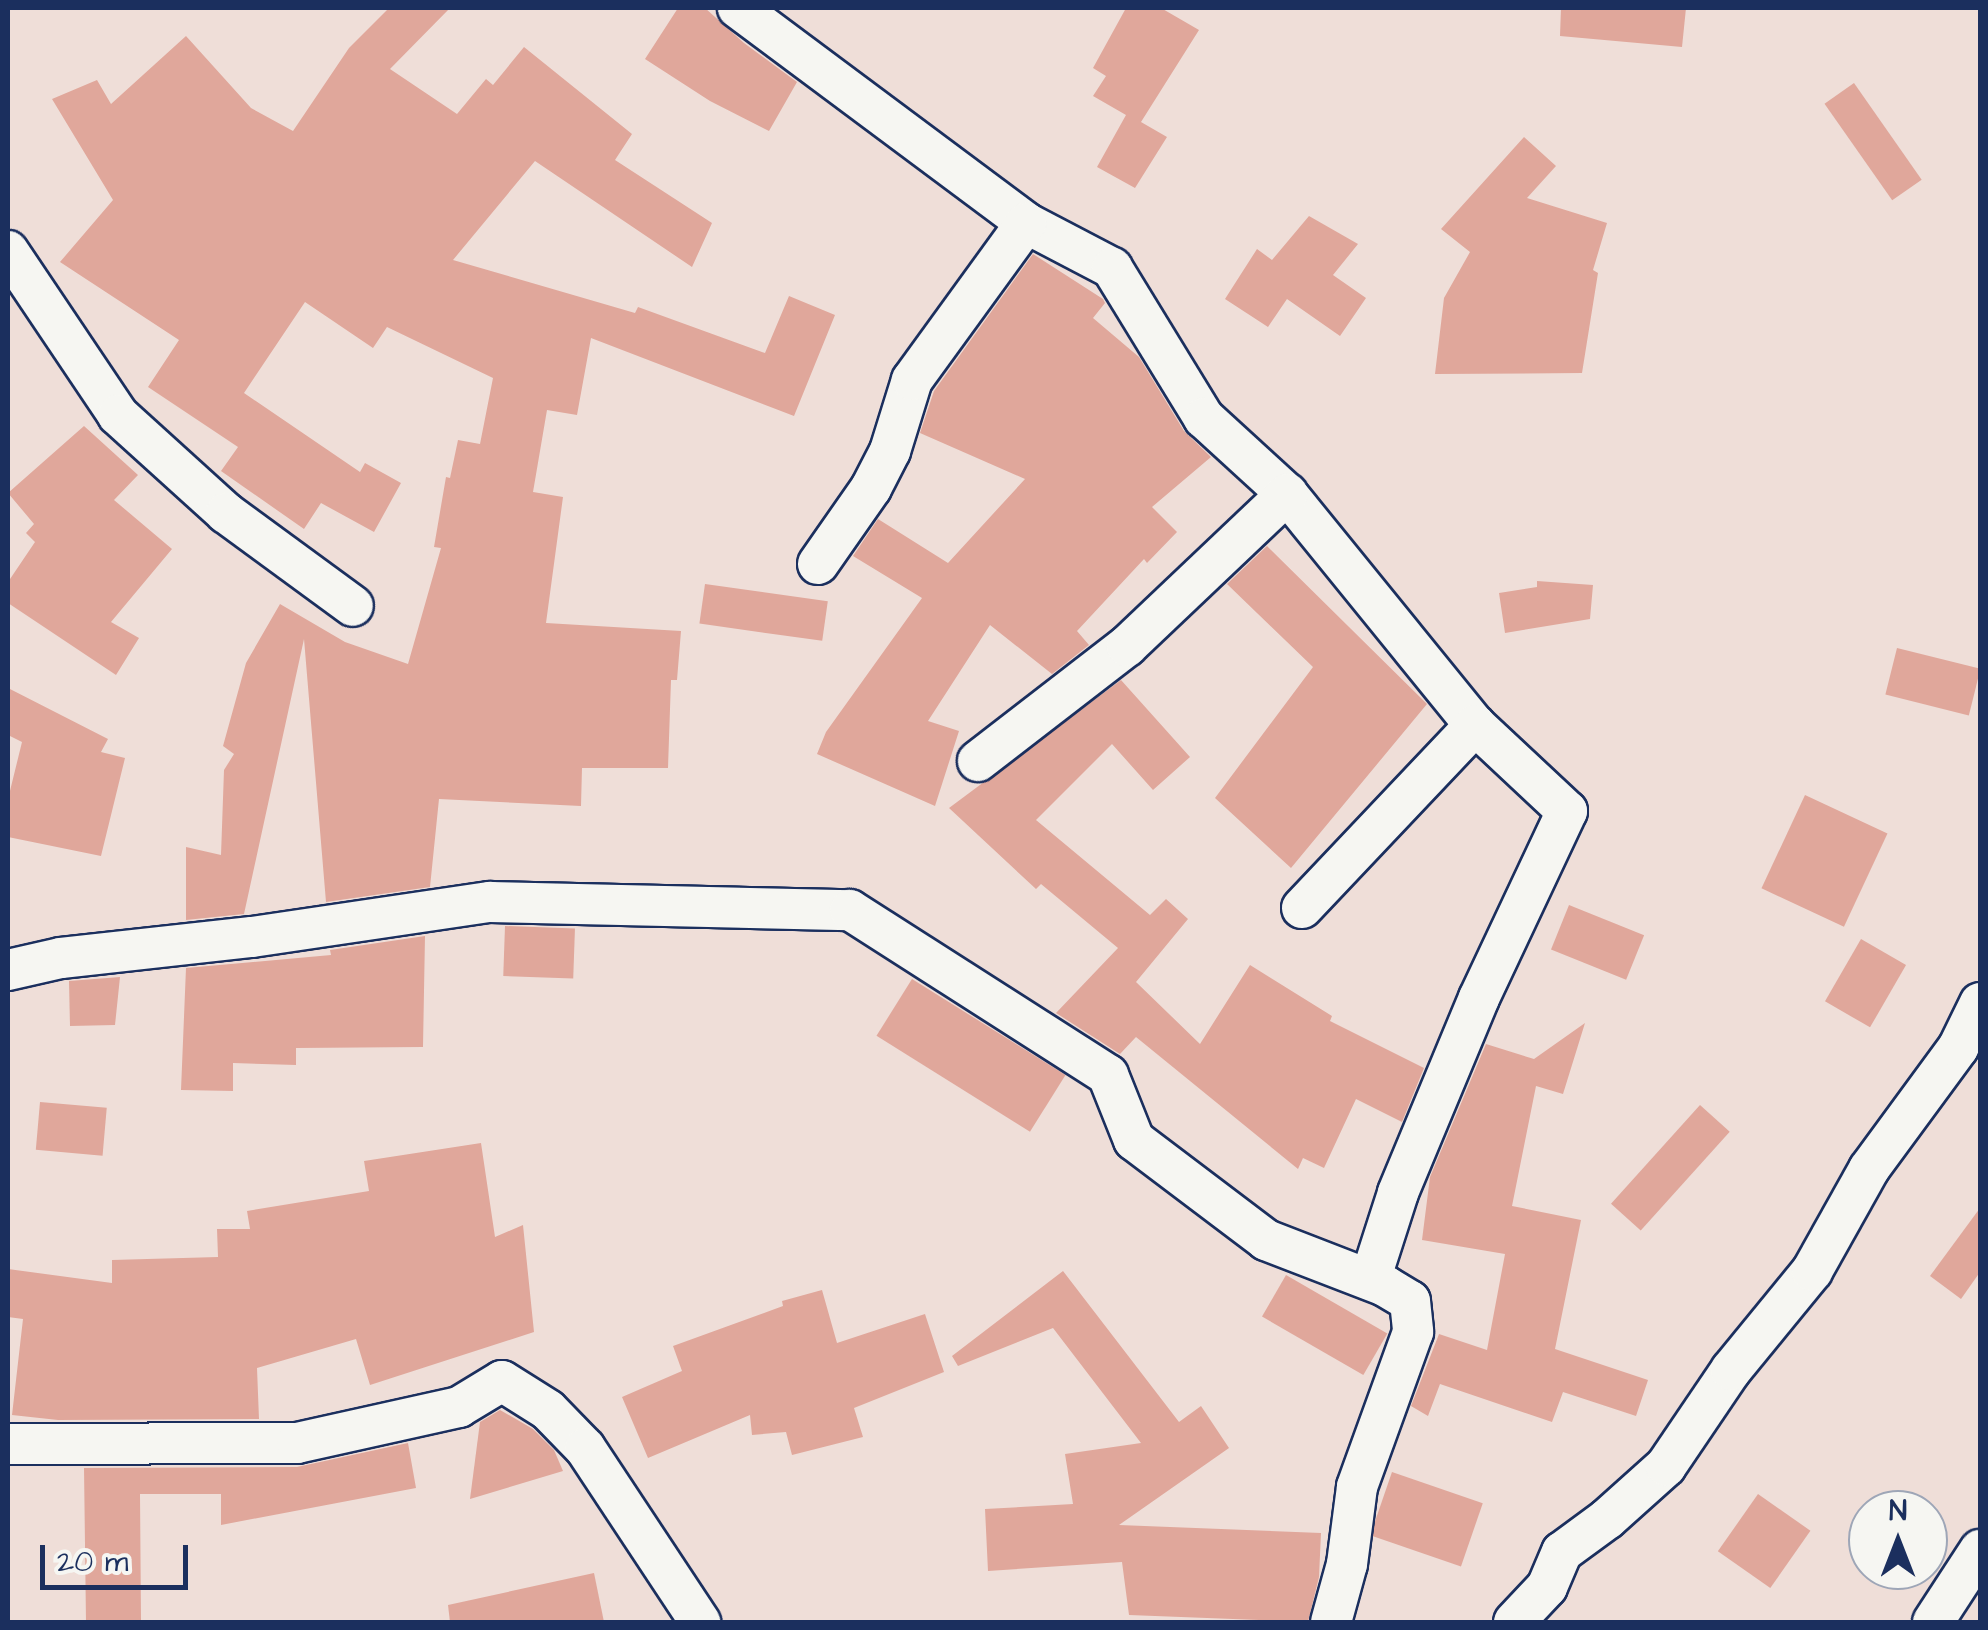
<!DOCTYPE html>
<html>
<head>
<meta charset="utf-8">
<style>
	body { margin:0 }
	#map { position:relative; width:1988px; height:1630px; overflow:hidden; background:#efded8; font-family:"Architects Daughter",sans-serif }
	div>[style] { position:absolute }
	.building>* { inset:0; background:#e0a79b; transform-origin:0 0 }
	.roads { filter:drop-shadow(2px 0 #1b2f5e) drop-shadow(-2px 0 #1b2f5e) drop-shadow(0 2px #1b2f5e) drop-shadow(0 -2px #1b2f5e) }
	.street>* { height:40px; margin:-20px; padding:0 20px; transform-origin:20px; border-radius:20px; background:#f6f6f2 }
	span { translate:-50% -50%; white-space:nowrap; text-align:center; line-height:1.15; -webkit-text-stroke:8px #f6f6f2; paint-order:stroke }
	.frame { position:absolute; inset:0; border:10px solid #1b2f5e; pointer-events:none }
	.north { position:absolute; left:1848px; top:1490px; width:100px; height:100px; box-sizing:border-box; background:#f6f6f2; border:2px solid #9ea6b7; border-radius:50%; rotate:0deg; font-size:28px; font-weight:700; line-height:40px; text-align:center; color:#1b2f5e }
	.north::after { content:''; display:block; margin:auto; width:35px; height:45px; background:#1b2f5e; clip-path:polygon(50% 0,100% 100%,50% 72%,0 100%) }
	.scale { position:absolute; left:40px; top:1545px; width:148px; height:45px; box-sizing:border-box; border:5px solid #1b2f5e; border-top:0; padding-left:12px; font-size:30px; line-height:35px; white-space:nowrap; color:#1b2f5e; -webkit-text-stroke:8px #f6f6f2; paint-order:stroke }
</style>
</head>
<body>
<div id="map">
	<div class="building">
		<i style="clip-path:polygon(389px 8px,450px 8px,390px 69px,457px 114px,486px 79px,493px 85px,524px 47px,632px 134px,615px 160px,712px 223px,692px 267px,535px 161px,453px 260px,635px 313px,638px 307px,765px 353px,789px 296px,835px 315px,794px 416px,591px 338px,577px 415px,547px 410px,533px 492px,563px 497px,546px 623px,681px 631px,677px 680px,671px 680px,668px 768px,582px 768px,581px 806px,439px 799px,430px 887px,326px 902px,304px 639px,244px 914px,186px 920px,186px 847px,221px 855px,224px 770px,234px 754px,223px 746px,246px 663px,280px 604px,345px 642px,408px 664px,441px 548px,434px 547px,446px 477px,450px 478px,458px 440px,480px 444px,493px 378px,387px 327px,373px 348px,305px 302px,244px 393px,360px 472px,365px 463px,401px 483px,374px 532px,321px 503px,304px 529px,221px 471px,238px 447px,148px 387px,179px 340px,60px 262px,113px 200px,52px 99px,97px 80px,111px 104px,186px 36px,251px 108px,293px 131px,349px 48px)"></i>
		<i style="clip-path:polygon(678px 8px,705px 8px,744px 43px,797px 82px,769px 131px,710px 101px,645px 59px)"></i>
		<i style="clip-path:polygon(1126px 8px,1161px 8px,1199px 30px,1141px 122px,1167px 137px,1135px 188px,1097px 167px,1126px 115px,1093px 96px,1106px 76px,1093px 68px)"></i>
		<i style="clip-path:polygon(1561px 8px,1686px 8px,1682px 47px,1560px 36px)"></i>
		<i style="left:1854px;top:83px;width:118px;height:36px;rotate:55deg"></i>
		<i style="clip-path:polygon(1524px 137px,1556px 166px,1527px 198px,1607px 223px,1593px 270px,1598px 273px,1582px 373px,1435px 374px,1444px 298px,1470px 252px,1441px 229px)"></i>
		<i style="clip-path:polygon(1309px 216px,1358px 244px,1333px 275px,1366px 298px,1340px 336px,1287px 299px,1268px 327px,1225px 299px,1257px 249px,1272px 260px)"></i>
		<i style="clip-path:polygon(1033px 254px,1103px 299px,1105px 303px,1093px 318px,1139px 357px,1184px 431px,1211px 457px,1152px 507px,1177px 532px,1147px 563px,1144px 559px,1077px 631px,1089px 645px,1052px 674px,990px 625px,928px 721px,959px 731px,935px 806px,817px 754px,826px 732px,922px 598px,853px 556px,878px 519px,948px 563px,1025px 479px,920px 433px,934px 391px)"></i>
		<i style="clip-path:polygon(84px 426px,138px 475px,114px 500px,172px 549px,111px 622px,139px 638px,116px 675px,8px 603px,8px 582px,35px 542px,26px 533px,34px 524px,8px 493px)"></i>
		<i style="clip-path:polygon(1267px 546px,1427px 704px,1291px 868px,1215px 798px,1313px 667px,1227px 584px)"></i>
		<i style="clip-path:polygon(1537px 581px,1593px 585px,1590px 619px,1505px 633px,1499px 593px,1537px 587px)"></i>
		<i style="left:705px;top:584px;width:124px;height:40px;rotate:8deg"></i>
		<i style="left:1897px;top:648px;width:86px;height:48px;rotate:14deg"></i>
		<i style="clip-path:polygon(1121px 680px,1190px 757px,1153px 790px,1112px 744px,1036px 820px,1150px 915px,1166px 899px,1188px 919px,1136px 982px,1200px 1044px,1250px 965px,1332px 1016px,1330px 1021px,1424px 1068px,1402px 1122px,1356px 1099px,1324px 1168px,1303px 1158px,1298px 1169px,1136px 1037px,1120px 1054px,1056px 1013px,1118px 948px,1041px 884px,1036px 889px,949px 808px)"></i>
		<i style="clip-path:polygon(8px 688px,108px 739px,101px 752px,125px 758px,101px 856px,8px 837px,8px 799px,22px 742px,8px 735px)"></i>
		<i style="left:1805px;top:795px;width:91px;height:103px;rotate:25deg"></i>
		<i style="left:1569px;top:905px;width:81px;height:48px;rotate:22deg"></i>
		<i style="left:505px;top:926px;width:70px;height:50px;rotate:2deg"></i>
		<i style="clip-path:polygon(425px 936px,423px 1047px,296px 1048px,296px 1065px,233px 1063px,233px 1091px,181px 1090px,186px 968px,331px 955px,330px 950px)"></i>
		<i style="left:1861px;top:939px;width:52px;height:72px;rotate:30deg"></i>
		<i style="clip-path:polygon(120px 977px,115px 1025px,70px 1026px,69px 981px)"></i>
		<i style="left:912px;top:979px;width:181px;height:67px;rotate:32deg"></i>
		<i style="clip-path:polygon(1585px 1023px,1563px 1094px,1536px 1086px,1512px 1206px,1581px 1220px,1555px 1349px,1648px 1380px,1636px 1416px,1563px 1392px,1552px 1422px,1440px 1384px,1428px 1416px,1411px 1406px,1439px 1334px,1487px 1350px,1505px 1254px,1422px 1240px,1430px 1177px,1486px 1044px,1534px 1059px)"></i>
		<i style="left:40px;top:1102px;width:67px;height:48px;rotate:5deg"></i>
		<i style="left:1700px;top:1105px;width:40px;height:133px;rotate:42deg"></i>
		<i style="clip-path:polygon(481px 1143px,495px 1237px,523px 1225px,534px 1332px,370px 1385px,356px 1339px,257px 1368px,259px 1419px,58px 1420px,12px 1415px,23px 1319px,8px 1317px,8px 1269px,112px 1283px,112px 1260px,218px 1257px,217px 1229px,250px 1229px,247px 1211px,369px 1191px,364px 1161px)"></i>
		<i style="clip-path:polygon(1980px 1208px,1980px 1272px,1961px 1299px,1930px 1276px)"></i>
		<i style="clip-path:polygon(1063px 1271px,1179px 1422px,1201px 1406px,1229px 1448px,1119px 1525px,1321px 1533px,1319px 1577px,1308px 1622px,1129px 1615px,1122px 1562px,988px 1571px,985px 1509px,1073px 1504px,1065px 1454px,1141px 1443px,1053px 1328px,958px 1366px,952px 1356px)"></i>
		<i style="left:1286px;top:1275px;width:117px;height:48px;rotate:30deg"></i>
		<i style="clip-path:polygon(822px 1290px,837px 1343px,925px 1314px,944px 1372px,854px 1408px,863px 1437px,792px 1455px,786px 1432px,752px 1435px,750px 1415px,648px 1458px,622px 1397px,682px 1371px,673px 1346px,783px 1306px,782px 1301px)"></i>
		<i style="clip-path:polygon(500px 1410px,533px 1429px,554px 1450px,563px 1471px,470px 1499px,480px 1422px)"></i>
		<i style="clip-path:polygon(408px 1443px,416px 1488px,221px 1525px,221px 1494px,140px 1494px,141px 1622px,86px 1622px,84px 1468px,297px 1467px)"></i>
		<i style="left:1392px;top:1472px;width:96px;height:67px;rotate:19deg"></i>
		<i style="left:1758px;top:1494px;width:64px;height:70px;rotate:35deg"></i>
		<i style="clip-path:polygon(594px 1573px,604px 1622px,450px 1622px,448px 1605px)"></i>
	</div>
	<div class="roads">
		<div class="street">
			<i style="left:738px;top:8px;width:359px;rotate:36.7deg"></i>
			<i style="left:1026px;top:223px;width:97px;rotate:27.6deg"></i>
			<i style="left:1112px;top:268px;width:176px;rotate:58.5deg"></i>
			<i style="left:1204px;top:418px;width:113px;rotate:42.5deg"></i>
			<i style="left:1287px;top:494px;width:298px;rotate:50.9deg"></i>
			<i style="left:1475px;top:725px;width:126px;rotate:43.1deg"></i>
			<i style="left:1567px;top:811px;width:207px;rotate:115.2deg"></i>
			<i style="left:1479px;top:998px;width:211px;rotate:112.6deg"></i>
			<i style="left:1398px;top:1193px;width:91px;rotate:107.8deg"></i>
			<i style="left:8px;top:251px;width:197px;rotate:56.1deg"></i>
			<i style="left:118px;top:415px;width:146px;rotate:42.2deg"></i>
			<i style="left:226px;top:513px;width:157px;rotate:36.2deg"></i>
			<i style="left:818px;top:564px;width:93px;rotate:-55.1deg"></i>
			<i style="left:871px;top:488px;width:42px;rotate:-62.8deg"></i>
			<i style="left:890px;top:451px;width:74px;rotate:-72.8deg"></i>
			<i style="left:912px;top:380px;width:194px;rotate:-54deg"></i>
			<i style="left:978px;top:761px;width:188px;rotate:-37.7deg"></i>
			<i style="left:1127px;top:646px;width:221px;rotate:-43.5deg"></i>
			<i style="left:1302px;top:908px;width:252px;rotate:-46.6deg"></i>
			<i style="left:8px;top:970px;width:54px;rotate:-12.8deg"></i>
			<i style="left:61px;top:958px;width:192px;rotate:-6.3deg"></i>
			<i style="left:252px;top:937px;width:241px;rotate:-8.4deg"></i>
			<i style="left:490px;top:902px;width:360px;rotate:1.3deg"></i>
			<i style="left:850px;top:910px;width:306px;rotate:32.6deg"></i>
			<i style="left:1108px;top:1075px;width:70px;rotate:68.2deg"></i>
			<i style="left:1134px;top:1140px;width:166px;rotate:37.1deg"></i>
			<i style="left:1266px;top:1240px;width:128px;rotate:21.1deg"></i>
			<i style="left:1385px;top:1286px;width:29px;rotate:31deg"></i>
			<i style="left:1410px;top:1301px;width:31px;rotate:84deg"></i>
			<i style="left:1413px;top:1332px;width:165px;rotate:109.9deg"></i>
			<i style="left:1357px;top:1487px;width:78px;rotate:97.4deg"></i>
			<i style="left:1347px;top:1564px;width:60px;rotate:105.4deg"></i>
			<i style="left:8px;top:1444px;width:289px;rotate:-0.2deg"></i>
			<i style="left:297px;top:1443px;width:166px;rotate:-12.5deg"></i>
			<i style="left:459px;top:1407px;width:50px;rotate:-31.2deg"></i>
			<i style="left:502px;top:1381px;width:54px;rotate:32.2deg"></i>
			<i style="left:548px;top:1410px;width:53px;rotate:45.8deg"></i>
			<i style="left:585px;top:1448px;width:209px;rotate:56.5deg"></i>
			<i style="left:1514px;top:1622px;width:48px;rotate:-46.7deg"></i>
			<i style="left:1547px;top:1587px;width:38px;rotate:-67deg"></i>
			<i style="left:1562px;top:1552px;width:56px;rotate:-36.3deg"></i>
			<i style="left:1607px;top:1519px;width:79px;rotate:-41.9deg"></i>
			<i style="left:1666px;top:1466px;width:116px;rotate:-55.9deg"></i>
			<i style="left:1731px;top:1370px;width:128px;rotate:-50.7deg"></i>
			<i style="left:1812px;top:1271px;width:117px;rotate:-60.8deg"></i>
			<i style="left:1869px;top:1169px;width:150px;rotate:-53.7deg"></i>
			<i style="left:1958px;top:1048px;width:50px;rotate:-63.9deg"></i>
			<i style="left:1933px;top:1622px;width:86px;rotate:-56.9deg"></i>
		</div>
	</div>
	<div class="frame"></div>
	<div class="north">N</div>
	<div class="scale">20 m</div>
</div>
</body>
</html>
